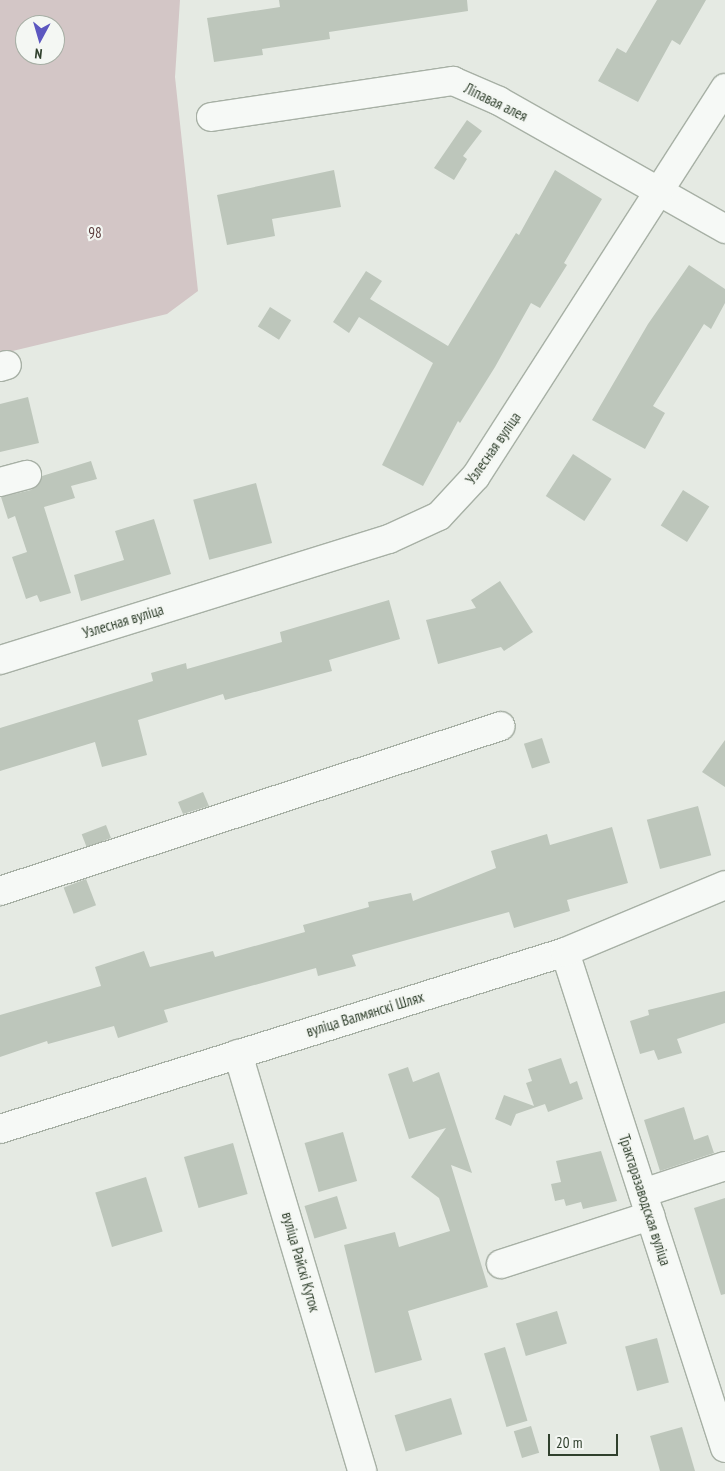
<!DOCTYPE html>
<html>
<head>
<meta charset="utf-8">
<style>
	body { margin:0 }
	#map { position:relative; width:725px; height:1471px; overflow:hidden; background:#e5eae3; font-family:"PT Sans Narrow",sans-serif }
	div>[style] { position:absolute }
	.green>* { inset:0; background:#d3c6c6 }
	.building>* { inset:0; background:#bdc6bb; transform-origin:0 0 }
	.roads { filter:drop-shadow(1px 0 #a7b0a5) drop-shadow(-1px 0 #a7b0a5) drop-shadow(0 1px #a7b0a5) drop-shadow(0 -1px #a7b0a5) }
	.minor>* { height:28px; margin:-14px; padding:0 14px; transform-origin:14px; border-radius:14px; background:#f6f9f6 }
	span { translate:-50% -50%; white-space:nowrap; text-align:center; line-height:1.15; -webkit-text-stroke:4.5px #f4f7f3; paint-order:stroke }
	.street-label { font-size:15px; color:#30402d }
	.park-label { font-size:15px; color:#5b3c3c }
	.north { position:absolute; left:15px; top:15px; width:50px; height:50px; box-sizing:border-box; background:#f4f7f3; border:1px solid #a6aea4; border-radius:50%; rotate:186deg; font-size:14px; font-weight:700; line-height:20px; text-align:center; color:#30402d }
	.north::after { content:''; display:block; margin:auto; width:18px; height:22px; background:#5c57c0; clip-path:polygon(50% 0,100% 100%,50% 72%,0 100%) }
	.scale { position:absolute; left:548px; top:1434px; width:70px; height:22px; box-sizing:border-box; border:2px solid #30402d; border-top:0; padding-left:6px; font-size:15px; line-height:18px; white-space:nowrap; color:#30402d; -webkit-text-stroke:4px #f4f7f3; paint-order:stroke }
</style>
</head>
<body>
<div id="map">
	<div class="green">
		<i style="clip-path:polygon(evenodd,0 0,180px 0,175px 77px,198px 291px,167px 314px,0 354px,0 0,25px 25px,55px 25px,55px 55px,25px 55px,25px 25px)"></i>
	</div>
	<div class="building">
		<i style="clip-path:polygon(279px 0,467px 0,468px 11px,329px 32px,330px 39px,262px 49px,263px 55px,214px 62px,207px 18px,280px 7px)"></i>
		<i style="clip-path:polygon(657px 0,706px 0,680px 45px,672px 40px,638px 102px,598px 81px,617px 48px,626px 53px)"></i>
		<i style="clip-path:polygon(467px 120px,482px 131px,463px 156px,467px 159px,454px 180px,434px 168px)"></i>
		<i style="clip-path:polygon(334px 170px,341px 207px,272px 219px,275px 236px,227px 245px,217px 195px)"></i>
		<i style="clip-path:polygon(555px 170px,602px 199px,564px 263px,567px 265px,540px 308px,531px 303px,495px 367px,460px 423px,458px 421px,423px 486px,382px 465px,433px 363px,359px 317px,349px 333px,333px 322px,366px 271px,382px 281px,370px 299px,448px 346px,516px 233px,519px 235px)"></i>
		<i style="clip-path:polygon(689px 265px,725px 289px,725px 303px,711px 329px,704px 324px,653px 406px,665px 413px,645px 449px,592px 420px,648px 324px)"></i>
		<i style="left:270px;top:307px;width:25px;height:23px;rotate:32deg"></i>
		<i style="clip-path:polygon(28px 397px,39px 443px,0 452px,0 404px)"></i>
		<i style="left:573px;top:454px;width:46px;height:50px;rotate:33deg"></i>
		<i style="clip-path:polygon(91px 461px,97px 479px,71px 486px,75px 498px,44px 507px,71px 593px,40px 602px,37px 595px,26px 599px,12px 557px,27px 552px,15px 516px,8px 519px,1px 497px,31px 490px,42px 476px)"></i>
		<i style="left:256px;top:483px;width:62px;height:65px;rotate:75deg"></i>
		<i style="left:683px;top:490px;width:31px;height:42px;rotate:32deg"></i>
		<i style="clip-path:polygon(154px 519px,171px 574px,81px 601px,74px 575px,124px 560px,115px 531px)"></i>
		<i style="clip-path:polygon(500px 581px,533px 632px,504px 651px,501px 647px,438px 664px,426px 620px,476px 608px,471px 600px)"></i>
		<i style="clip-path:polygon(389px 600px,400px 639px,329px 660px,332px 671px,225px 700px,223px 694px,138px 720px,147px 755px,102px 767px,95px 742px,0 771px,0 728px,153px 681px,151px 673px,186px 663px,187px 669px,282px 642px,280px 632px)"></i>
		<i style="left:542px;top:738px;width:26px;height:19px;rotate:72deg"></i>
		<i style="clip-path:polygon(725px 740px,725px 787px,702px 772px)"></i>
		<i style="clip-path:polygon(203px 792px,209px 806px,183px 814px,178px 802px)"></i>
		<i style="left:698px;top:806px;width:51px;height:53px;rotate:75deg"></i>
		<i style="left:106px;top:825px;width:14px;height:26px;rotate:69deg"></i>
		<i style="clip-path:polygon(612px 827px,628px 883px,567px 900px,570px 911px,514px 928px,509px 912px,352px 955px,356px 966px,318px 976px,316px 968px,164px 1010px,168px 1022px,118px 1038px,114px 1026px,48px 1044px,47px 1041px,0 1057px,0 1015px,101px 986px,95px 967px,144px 951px,150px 967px,213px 951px,215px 957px,305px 932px,303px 925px,369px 907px,368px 902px,411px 893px,413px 901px,496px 868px,491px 851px,547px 834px,550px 845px)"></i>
		<i style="left:86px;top:879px;width:28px;height:24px;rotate:69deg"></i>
		<i style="clip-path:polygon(725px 991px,725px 1023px,677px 1039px,682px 1053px,658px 1060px,654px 1050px,640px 1054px,630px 1021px,649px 1015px,648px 1010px)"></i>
		<i style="clip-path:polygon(561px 1058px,570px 1084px,577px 1081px,583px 1099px,548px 1112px,545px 1104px,516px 1114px,511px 1126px,495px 1119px,504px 1095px,534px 1106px,526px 1083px,532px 1081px,528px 1069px)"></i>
		<i style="clip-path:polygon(408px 1067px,413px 1082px,439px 1072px,472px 1173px,451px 1165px,488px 1287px,408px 1311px,422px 1360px,375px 1373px,344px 1245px,395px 1232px,399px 1247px,450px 1231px,439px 1198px,411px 1177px,446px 1128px,409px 1139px,388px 1074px)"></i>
		<i style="clip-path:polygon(684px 1107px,694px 1140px,708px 1135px,714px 1153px,660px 1171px,644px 1120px)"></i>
		<i style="left:343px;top:1132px;width:51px;height:40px;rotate:74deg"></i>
		<i style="left:233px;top:1143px;width:53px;height:51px;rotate:74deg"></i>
		<i style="clip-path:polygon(601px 1151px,617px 1201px,583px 1209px,581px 1202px,566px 1206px,564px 1199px,555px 1201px,551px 1184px,561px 1182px,556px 1161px)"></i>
		<i style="left:146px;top:1177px;width:57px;height:53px;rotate:73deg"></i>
		<i style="left:337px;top:1196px;width:34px;height:34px;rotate:73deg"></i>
		<i style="clip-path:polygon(725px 1198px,725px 1294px,721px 1295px,694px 1208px)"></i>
		<i style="left:557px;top:1311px;width:34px;height:43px;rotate:73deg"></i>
		<i style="left:657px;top:1338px;width:46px;height:33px;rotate:75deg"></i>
		<i style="left:505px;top:1347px;width:77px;height:22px;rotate:73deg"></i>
		<i style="left:451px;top:1398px;width:38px;height:59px;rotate:73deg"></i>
		<i style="left:531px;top:1426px;width:28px;height:18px;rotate:73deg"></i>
		<i style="clip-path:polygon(682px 1427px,695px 1471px,660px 1471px,650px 1436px)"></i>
	</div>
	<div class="roads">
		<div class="minor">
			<i style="left:211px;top:117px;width:245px;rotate:-8.5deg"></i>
			<i style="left:453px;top:81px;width:50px;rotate:23.5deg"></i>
			<i style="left:499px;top:101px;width:260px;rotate:29.5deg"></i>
			<i style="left:0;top:367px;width:7px;rotate:-16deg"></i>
			<i style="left:0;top:482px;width:28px;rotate:-15deg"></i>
			<i style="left:0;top:660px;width:407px;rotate:-17.3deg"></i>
			<i style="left:389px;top:539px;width:55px;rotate:-24.7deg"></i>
			<i style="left:439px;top:516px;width:54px;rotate:-47.2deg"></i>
			<i style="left:476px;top:476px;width:461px;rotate:-57.3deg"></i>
			<i style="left:0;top:891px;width:527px;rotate:-18.23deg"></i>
			<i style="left:565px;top:952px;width:521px;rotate:72.12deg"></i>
			<i style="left:238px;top:1054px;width:435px;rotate:73.4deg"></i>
			<i style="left:0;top:1129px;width:592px;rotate:-17.39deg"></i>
			<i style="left:565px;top:952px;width:173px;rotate:-22.7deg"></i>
			<i style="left:643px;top:1193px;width:86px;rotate:-18.2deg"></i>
			<i style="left:501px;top:1264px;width:157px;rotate:-17.9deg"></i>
		</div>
	</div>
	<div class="street-label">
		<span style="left:496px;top:102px;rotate:26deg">Ліпавая алея</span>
		<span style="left:493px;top:448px;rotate:-55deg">Узлесная вуліца</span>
		<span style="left:123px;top:621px;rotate:-17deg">Узлесная вуліца</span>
		<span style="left:365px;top:1014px;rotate:-17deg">вуліца Валмянскі Шлях</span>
		<span style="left:645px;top:1200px;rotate:72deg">Трактаразаводская вуліца</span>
		<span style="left:301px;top:1262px;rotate:74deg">вуліца Райскі Куток</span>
	</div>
	<div class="park-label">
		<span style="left:95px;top:233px">98</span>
	</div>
	<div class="north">N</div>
	<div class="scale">20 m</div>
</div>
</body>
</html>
